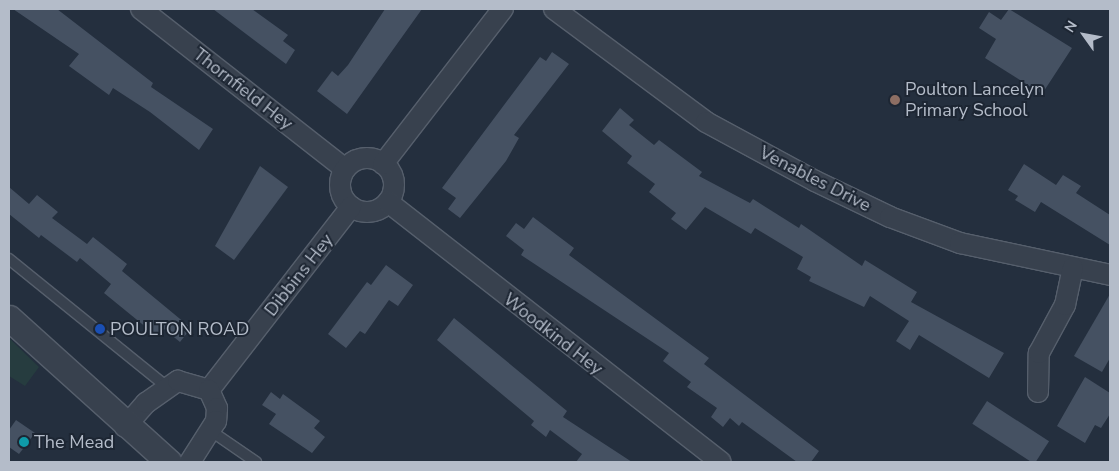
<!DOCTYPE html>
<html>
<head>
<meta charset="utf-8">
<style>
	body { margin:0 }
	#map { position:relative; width:1119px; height:471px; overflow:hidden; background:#242f3e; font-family:"Nunito Sans",sans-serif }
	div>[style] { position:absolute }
	.green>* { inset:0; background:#263c3f }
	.building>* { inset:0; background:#455162; transform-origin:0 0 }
	.roads { filter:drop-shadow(1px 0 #565f6c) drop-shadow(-1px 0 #565f6c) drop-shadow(0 1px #565f6c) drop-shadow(0 -1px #565f6c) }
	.service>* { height:10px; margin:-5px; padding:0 5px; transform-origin:5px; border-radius:5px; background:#38414e }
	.minor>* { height:20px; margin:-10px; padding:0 10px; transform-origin:10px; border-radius:10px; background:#38414e }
	.minor>.ring { margin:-10px; padding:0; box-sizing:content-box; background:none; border:20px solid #38414e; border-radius:50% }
	.tertiary>* { height:25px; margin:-12.5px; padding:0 12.5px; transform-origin:12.5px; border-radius:12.5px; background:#38414e }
	.dots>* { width:14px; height:14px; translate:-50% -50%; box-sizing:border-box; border:2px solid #1d2633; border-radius:50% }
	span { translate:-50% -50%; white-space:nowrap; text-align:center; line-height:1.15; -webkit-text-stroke:4px #1d2633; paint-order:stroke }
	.street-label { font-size:18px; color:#b4bcc9 }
	.poi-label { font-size:18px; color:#b4bcc9 }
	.left { translate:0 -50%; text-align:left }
	.frame { position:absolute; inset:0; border:10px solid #b4bcc9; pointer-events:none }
	.north { position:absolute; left:1059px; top:10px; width:50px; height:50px; -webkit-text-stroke:4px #1d2633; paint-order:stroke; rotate:302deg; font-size:14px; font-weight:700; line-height:20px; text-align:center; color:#b4bcc9 }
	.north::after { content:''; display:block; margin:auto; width:18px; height:22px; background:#b4bcc9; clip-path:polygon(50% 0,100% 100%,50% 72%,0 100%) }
</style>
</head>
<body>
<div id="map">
	<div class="green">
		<i style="clip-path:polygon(9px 338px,39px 367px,25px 386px,9px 376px)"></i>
	</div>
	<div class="building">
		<i style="clip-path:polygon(13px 9px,57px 9px,153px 83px,151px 87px,213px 129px,199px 150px,150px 112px,113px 88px,109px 95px,69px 66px,79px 54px)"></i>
		<i style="clip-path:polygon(213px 9px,252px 9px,288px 35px,283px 41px,295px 50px,286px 64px)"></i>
		<i style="clip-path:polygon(385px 9px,422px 9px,347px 114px,317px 91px,332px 71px,338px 76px,348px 65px)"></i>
		<i style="clip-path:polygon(1009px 9px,1072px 48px,1042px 94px,985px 58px,996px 39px,979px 28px,989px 12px,1001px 20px)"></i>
		<i style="clip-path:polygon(552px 52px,569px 64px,514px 135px,519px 138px,506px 161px,460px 218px,448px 209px,456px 198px,442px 188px,540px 57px,546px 61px)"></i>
		<i style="clip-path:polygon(620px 108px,634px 120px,629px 125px,654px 145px,659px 140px,702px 172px,699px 176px,750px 203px,753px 199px,799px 228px,801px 224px,862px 266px,865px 260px,917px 292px,911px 302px,1004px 353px,989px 378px,919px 335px,910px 350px,896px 341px,909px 321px,870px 296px,864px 307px,809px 281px,811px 277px,797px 269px,803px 257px,755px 228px,751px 234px,705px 207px,686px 230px,671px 219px,676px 213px,649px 192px,655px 184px,627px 163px,632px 156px,602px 131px)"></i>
		<i style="clip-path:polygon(1024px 164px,1056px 185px,1063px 175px,1081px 186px,1076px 193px,1110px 215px,1110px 245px,1041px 202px,1035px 212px,1015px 200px,1018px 196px,1008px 190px)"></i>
		<i style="clip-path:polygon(260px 166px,288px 187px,234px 260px,215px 246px)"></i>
		<i style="clip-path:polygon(9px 187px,29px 204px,37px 195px,58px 212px,52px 218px,87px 244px,93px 237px,127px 264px,122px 271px,191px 328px,180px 342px,164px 329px,158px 337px,104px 293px,111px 284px,80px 258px,77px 262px,41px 235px,39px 238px,9px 214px)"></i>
		<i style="clip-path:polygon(533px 217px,574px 248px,569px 255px,709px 358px,704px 364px,819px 451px,811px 462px,797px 462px,742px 422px,739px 426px,730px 418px,723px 427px,711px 417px,717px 408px,687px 387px,691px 382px,663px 361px,669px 353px,521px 255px,524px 250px,506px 236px,516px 223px,524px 229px)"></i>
		<i style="clip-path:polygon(386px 265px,413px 285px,398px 306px,389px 300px,365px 334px,360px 331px,346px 348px,328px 334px,367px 282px,371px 285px)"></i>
		<i style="clip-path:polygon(1110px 294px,1110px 358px,1102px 372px,1074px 356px)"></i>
		<i style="clip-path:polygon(454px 318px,567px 411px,563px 417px,632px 462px,576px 462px,582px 454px,550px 430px,546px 437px,531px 425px,534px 421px,437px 340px)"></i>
		<i style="clip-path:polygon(1085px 377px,1110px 393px,1110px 414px,1101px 428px,1095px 425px,1085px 443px,1057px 426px)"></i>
		<i style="clip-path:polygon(271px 392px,280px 399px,283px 394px,320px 421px,314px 428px,325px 437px,312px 453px,269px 424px,276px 414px,262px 405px)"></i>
		<i style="left:987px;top:401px;width:74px;height:27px;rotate:33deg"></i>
		<i style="clip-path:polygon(16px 420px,35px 433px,19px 454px,9px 447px,9px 430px)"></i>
	</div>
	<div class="roads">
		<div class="service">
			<i style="left:9px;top:259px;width:203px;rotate:39deg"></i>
			<i style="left:211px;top:431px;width:55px;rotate:34.6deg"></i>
		</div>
		<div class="minor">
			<i style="left:141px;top:9px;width:259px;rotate:38.1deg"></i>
			<i style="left:554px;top:9px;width:189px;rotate:36.6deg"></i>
			<i style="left:706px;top:122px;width:124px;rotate:28.4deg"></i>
			<i style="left:815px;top:181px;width:83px;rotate:25.6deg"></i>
			<i style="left:890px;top:217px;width:75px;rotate:20.4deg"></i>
			<i style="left:960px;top:243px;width:153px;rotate:12deg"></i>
			<i class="ring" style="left:340px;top:158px;width:34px;height:34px"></i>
			<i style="left:383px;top:164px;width:196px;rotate:-52.3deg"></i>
			<i style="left:388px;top:202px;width:422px;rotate:38deg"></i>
			<i style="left:209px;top:390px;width:232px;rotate:-52.2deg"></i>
			<i style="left:1038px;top:392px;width:39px;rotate:-89deg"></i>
			<i style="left:1039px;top:353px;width:55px;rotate:-61.6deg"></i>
			<i style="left:1065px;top:305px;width:38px;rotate:-78deg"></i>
			<i style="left:125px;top:427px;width:32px;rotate:-49deg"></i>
			<i style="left:146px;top:403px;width:39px;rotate:-35deg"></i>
			<i style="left:178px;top:381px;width:32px;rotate:16deg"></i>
			<i style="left:209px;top:390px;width:20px;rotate:66deg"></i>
			<i style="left:217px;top:408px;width:13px;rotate:94deg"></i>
			<i style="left:216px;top:421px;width:49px;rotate:122.4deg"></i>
		</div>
		<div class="tertiary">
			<i style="left:9px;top:318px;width:215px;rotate:42deg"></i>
		</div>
	</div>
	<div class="dots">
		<i style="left:895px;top:100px;background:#8d6e63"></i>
		<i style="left:100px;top:329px;background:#1a4fb4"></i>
		<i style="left:24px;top:442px;background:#0f9aa8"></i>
	</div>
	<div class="street-label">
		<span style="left:243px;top:89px;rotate:38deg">Thornfield Hey</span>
		<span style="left:815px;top:179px;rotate:27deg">Venables Drive</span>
		<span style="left:299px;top:275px;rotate:-52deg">Dibbins Hey</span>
		<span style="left:553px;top:334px;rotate:38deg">Woodkind Hey</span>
	</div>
	<div class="poi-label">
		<span class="left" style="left:905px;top:100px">Poulton Lancelyn<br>Primary School</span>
		<span class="left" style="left:110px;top:329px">POULTON ROAD</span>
		<span class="left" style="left:34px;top:442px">The Mead</span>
	</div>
	<div class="frame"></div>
	<div class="north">N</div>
</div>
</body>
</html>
